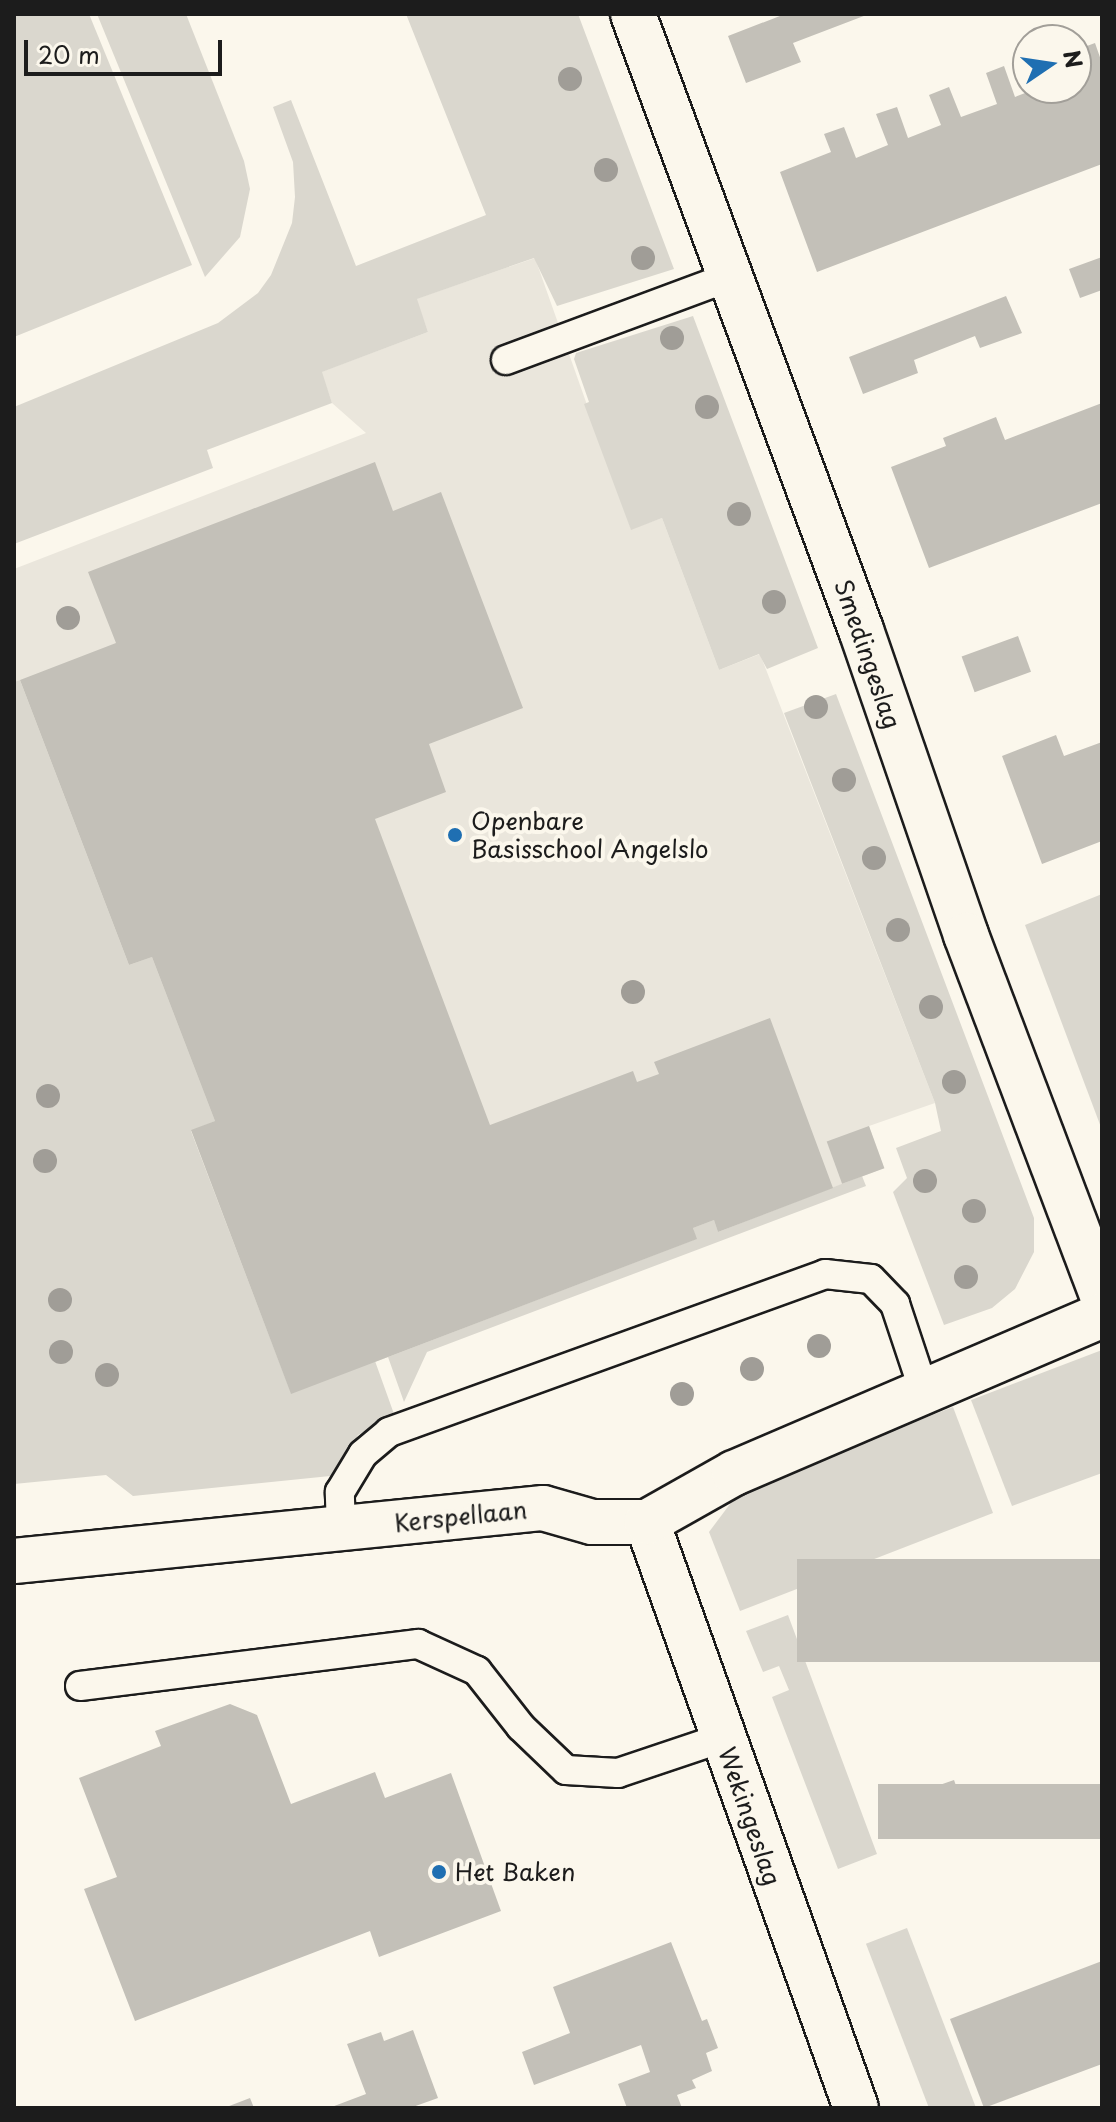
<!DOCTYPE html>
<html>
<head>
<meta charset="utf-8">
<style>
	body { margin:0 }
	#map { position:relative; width:1116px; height:2122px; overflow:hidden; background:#fbf7ec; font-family:"Playpen Sans",sans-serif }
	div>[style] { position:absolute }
	.built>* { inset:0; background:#eae6dc }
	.green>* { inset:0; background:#dad7ce; transform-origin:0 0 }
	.building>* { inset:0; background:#c3c0b8; transform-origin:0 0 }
	.roads { filter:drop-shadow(2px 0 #1c1c1c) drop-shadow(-2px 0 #1c1c1c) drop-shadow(0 2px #1c1c1c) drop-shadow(0 -2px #1c1c1c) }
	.service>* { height:28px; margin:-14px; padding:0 14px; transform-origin:14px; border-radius:14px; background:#fbf7ec }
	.minor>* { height:44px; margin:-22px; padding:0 22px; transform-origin:22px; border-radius:22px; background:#fbf7ec }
	.trees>* { width:24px; height:24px; margin:-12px; border-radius:50%; background:#a09d97 }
	.dots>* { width:22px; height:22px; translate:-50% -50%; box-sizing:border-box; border:4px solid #fbf7ec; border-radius:50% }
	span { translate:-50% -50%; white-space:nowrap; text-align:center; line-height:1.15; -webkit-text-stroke:8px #fbf7ec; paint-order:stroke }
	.street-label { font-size:24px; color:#1c1c1c }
	.poi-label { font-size:24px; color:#1c1c1c }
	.left { translate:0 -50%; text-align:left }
	.frame { position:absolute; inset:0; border:16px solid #1c1c1c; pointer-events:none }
	.north { position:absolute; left:1012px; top:24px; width:80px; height:80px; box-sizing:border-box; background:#fbf7ec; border:2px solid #a29f99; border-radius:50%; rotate:77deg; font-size:22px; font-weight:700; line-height:32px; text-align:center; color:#1c1c1c }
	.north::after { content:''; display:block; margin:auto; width:28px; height:36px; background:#1f6fb2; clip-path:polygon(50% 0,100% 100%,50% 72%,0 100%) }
	.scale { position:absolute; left:24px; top:40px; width:198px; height:36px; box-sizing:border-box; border:4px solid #1c1c1c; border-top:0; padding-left:10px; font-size:24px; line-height:28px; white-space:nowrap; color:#1c1c1c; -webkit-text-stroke:6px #fbf7ec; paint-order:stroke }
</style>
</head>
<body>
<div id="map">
	<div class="built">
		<i style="clip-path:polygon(535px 258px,631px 529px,662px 518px,719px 670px,760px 654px,935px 1103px,869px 1126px,884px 1168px,718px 1232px,693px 1228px,697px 1239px,291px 1394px,191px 1130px,214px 1120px,152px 958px,129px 965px,20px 680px,14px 682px,14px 569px,366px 433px,332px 403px,321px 372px,428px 332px,416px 299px)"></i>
	</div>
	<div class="green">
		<i style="clip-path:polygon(14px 14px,89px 14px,192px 265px,14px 337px)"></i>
		<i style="clip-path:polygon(97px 14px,186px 14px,244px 161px,250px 189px,240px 237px,205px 277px)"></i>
		<i style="clip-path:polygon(406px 14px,578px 14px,674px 269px,557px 306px,534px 258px,417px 299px,428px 332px,322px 372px,332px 403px,207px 450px,213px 468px,14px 544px,14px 407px,218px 323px,258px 293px,271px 275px,292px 223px,295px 197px,293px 162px,273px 107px,291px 100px,356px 266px,486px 215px)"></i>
		<i style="clip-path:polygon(693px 316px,818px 648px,767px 669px,759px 654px,719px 670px,662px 518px,631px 530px,584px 404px,589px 402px,574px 359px,576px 353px)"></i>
		<i style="clip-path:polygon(20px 680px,129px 965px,152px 957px,215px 1121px,191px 1131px,291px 1393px,375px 1361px,394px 1414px,358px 1435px,345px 1455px,340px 1475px,133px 1496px,106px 1475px,14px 1484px,14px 682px)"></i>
		<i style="clip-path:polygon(836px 694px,1034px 1218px,1034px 1252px,1015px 1289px,992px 1308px,944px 1325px,893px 1192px,907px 1178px,896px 1148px,941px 1131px,935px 1103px,784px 713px)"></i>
		<i style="clip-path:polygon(1102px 894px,1102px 1130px,1025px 925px)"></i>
		<i style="clip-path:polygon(862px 1176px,866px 1186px,427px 1352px,404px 1402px,388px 1357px,696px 1239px,693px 1228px,714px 1220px,718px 1232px)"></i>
		<i style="clip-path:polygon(1102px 1350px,1102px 1473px,1012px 1506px,971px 1400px)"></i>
		<i style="clip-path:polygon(953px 1407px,993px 1513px,740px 1611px,709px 1532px,733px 1500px,782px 1473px)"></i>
		<i style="clip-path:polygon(788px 1615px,877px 1854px,838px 1869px,772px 1697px,789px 1690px,779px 1666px,763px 1672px,746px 1631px)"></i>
		<i style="left:907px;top:1928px;width:192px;height:44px;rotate:69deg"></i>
	</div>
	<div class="building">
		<i style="clip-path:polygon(785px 14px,869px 14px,793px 43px,801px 62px,746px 83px,728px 36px)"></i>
		<i style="clip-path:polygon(1095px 43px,1102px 63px,1102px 164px,817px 272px,780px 172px,831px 152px,824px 134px,844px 127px,856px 158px,888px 145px,876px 114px,897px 107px,908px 138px,941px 125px,929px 95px,949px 87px,961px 117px,997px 104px,986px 73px,1004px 66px,1015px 97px,1038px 88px,1076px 88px,1076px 50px)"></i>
		<i style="clip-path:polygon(1102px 257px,1102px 290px,1080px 298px,1069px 269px)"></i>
		<i style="clip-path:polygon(1006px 296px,1022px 333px,980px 348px,975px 336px,914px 360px,918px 373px,863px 394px,849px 357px)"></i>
		<i style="clip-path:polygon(1102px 403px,1102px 503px,929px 568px,891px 467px,946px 446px,943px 438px,996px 417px,1005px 440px)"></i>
		<i style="clip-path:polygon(375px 462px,393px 511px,441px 492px,523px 708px,429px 744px,446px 792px,375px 819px,490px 1125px,633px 1071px,637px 1082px,659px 1074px,654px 1062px,770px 1018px,833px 1188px,718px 1232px,714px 1220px,693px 1228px,697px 1239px,291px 1394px,191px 1130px,215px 1121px,152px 957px,129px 965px,20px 680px,116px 643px,88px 572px)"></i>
		<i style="left:1018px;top:636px;width:38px;height:60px;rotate:70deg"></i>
		<i style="clip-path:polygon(1056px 735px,1064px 756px,1102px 742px,1102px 841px,1042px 864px,1002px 756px)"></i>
		<i style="left:869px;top:1126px;width:45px;height:45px;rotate:70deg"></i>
		<i style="left:1102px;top:1559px;width:103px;height:305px;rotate:90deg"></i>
		<i style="clip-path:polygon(230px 1704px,257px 1715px,291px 1804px,375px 1772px,385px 1798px,451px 1773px,501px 1911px,379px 1957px,370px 1931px,135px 2021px,84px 1889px,117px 1877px,79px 1778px,161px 1746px,155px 1731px)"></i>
		<i style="left:954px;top:1780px;width:28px;height:22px;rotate:71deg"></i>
		<i style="left:1102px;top:1784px;width:55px;height:224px;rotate:90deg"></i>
		<i style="clip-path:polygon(671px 1942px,702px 2021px,707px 2019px,718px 2048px,706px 2053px,712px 2071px,692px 2080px,696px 2088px,677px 2095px,682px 2108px,627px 2108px,618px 2084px,650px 2072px,641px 2045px,534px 2085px,522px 2052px,570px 2033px,553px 1987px)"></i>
		<i style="clip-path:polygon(1102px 1961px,1102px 2064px,984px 2108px,950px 2019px)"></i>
		<i style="clip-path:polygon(413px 2030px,438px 2098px,410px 2108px,329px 2108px,366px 2094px,347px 2044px,381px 2032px,384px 2041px)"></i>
		<i style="clip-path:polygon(250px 2098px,254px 2108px,224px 2108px)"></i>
	</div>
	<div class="roads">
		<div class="service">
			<i style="left:506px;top:360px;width:241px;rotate:-20.4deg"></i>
			<i style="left:341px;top:1528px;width:36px;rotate:-92deg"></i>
			<i style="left:340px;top:1492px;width:44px;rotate:-58.8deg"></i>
			<i style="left:363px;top:1454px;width:34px;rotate:-40deg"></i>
			<i style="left:389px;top:1432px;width:464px;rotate:-19.9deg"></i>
			<i style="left:825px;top:1274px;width:46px;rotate:6.2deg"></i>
			<i style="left:871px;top:1279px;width:35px;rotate:46deg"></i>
			<i style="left:895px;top:1304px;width:92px;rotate:71.6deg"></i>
			<i style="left:80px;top:1686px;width:341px;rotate:-7.1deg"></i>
			<i style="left:418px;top:1644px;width:65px;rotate:24.6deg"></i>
			<i style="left:477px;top:1671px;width:71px;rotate:51.8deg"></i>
			<i style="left:521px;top:1727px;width:62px;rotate:43.7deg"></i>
			<i style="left:566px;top:1770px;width:52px;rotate:3.3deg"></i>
			<i style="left:618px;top:1773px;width:110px;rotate:-18.6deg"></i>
		</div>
		<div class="minor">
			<i style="left:633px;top:14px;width:657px;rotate:69.69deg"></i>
			<i style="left:861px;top:630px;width:323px;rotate:71deg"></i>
			<i style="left:966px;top:935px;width:385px;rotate:69.3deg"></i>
			<i style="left:647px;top:1522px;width:622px;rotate:70.37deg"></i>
			<i style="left:14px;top:1561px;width:532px;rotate:-5.72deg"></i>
			<i style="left:543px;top:1508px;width:51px;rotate:15.9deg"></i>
			<i style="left:592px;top:1522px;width:55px"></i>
			<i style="left:647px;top:1522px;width:100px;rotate:-29.4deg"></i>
			<i style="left:734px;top:1473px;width:400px;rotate:-23.2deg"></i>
		</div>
	</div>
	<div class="trees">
		<i style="left:570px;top:79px"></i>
		<i style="left:606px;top:170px"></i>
		<i style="left:643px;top:258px"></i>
		<i style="left:672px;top:338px"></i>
		<i style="left:707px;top:407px"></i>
		<i style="left:739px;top:514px"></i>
		<i style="left:774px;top:602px"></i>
		<i style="left:68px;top:618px"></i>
		<i style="left:816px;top:707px"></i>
		<i style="left:844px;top:780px"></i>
		<i style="left:874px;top:858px"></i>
		<i style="left:898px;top:930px"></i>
		<i style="left:633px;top:992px"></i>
		<i style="left:931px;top:1007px"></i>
		<i style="left:954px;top:1082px"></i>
		<i style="left:48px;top:1096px"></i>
		<i style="left:45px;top:1161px"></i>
		<i style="left:925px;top:1181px"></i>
		<i style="left:974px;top:1211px"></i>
		<i style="left:966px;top:1277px"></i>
		<i style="left:60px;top:1300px"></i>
		<i style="left:819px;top:1346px"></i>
		<i style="left:61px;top:1352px"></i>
		<i style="left:752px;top:1369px"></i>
		<i style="left:107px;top:1375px"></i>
		<i style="left:682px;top:1394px"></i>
	</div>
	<div class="dots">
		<i style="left:455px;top:835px;background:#1f6fb2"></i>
		<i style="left:439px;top:1872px;background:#1f6fb2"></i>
	</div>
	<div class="street-label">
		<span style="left:868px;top:654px;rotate:71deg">Smedingeslag</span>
		<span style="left:461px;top:1516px;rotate:-6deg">Kerspellaan</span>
		<span style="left:750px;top:1816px;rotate:71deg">Wekingeslag</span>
	</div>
	<div class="poi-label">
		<span class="left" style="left:471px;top:835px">Openbare<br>Basisschool Angelslo</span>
		<span class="left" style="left:455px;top:1872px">Het Baken</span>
	</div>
	<div class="frame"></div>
	<div class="north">N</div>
	<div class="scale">20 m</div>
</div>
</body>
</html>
